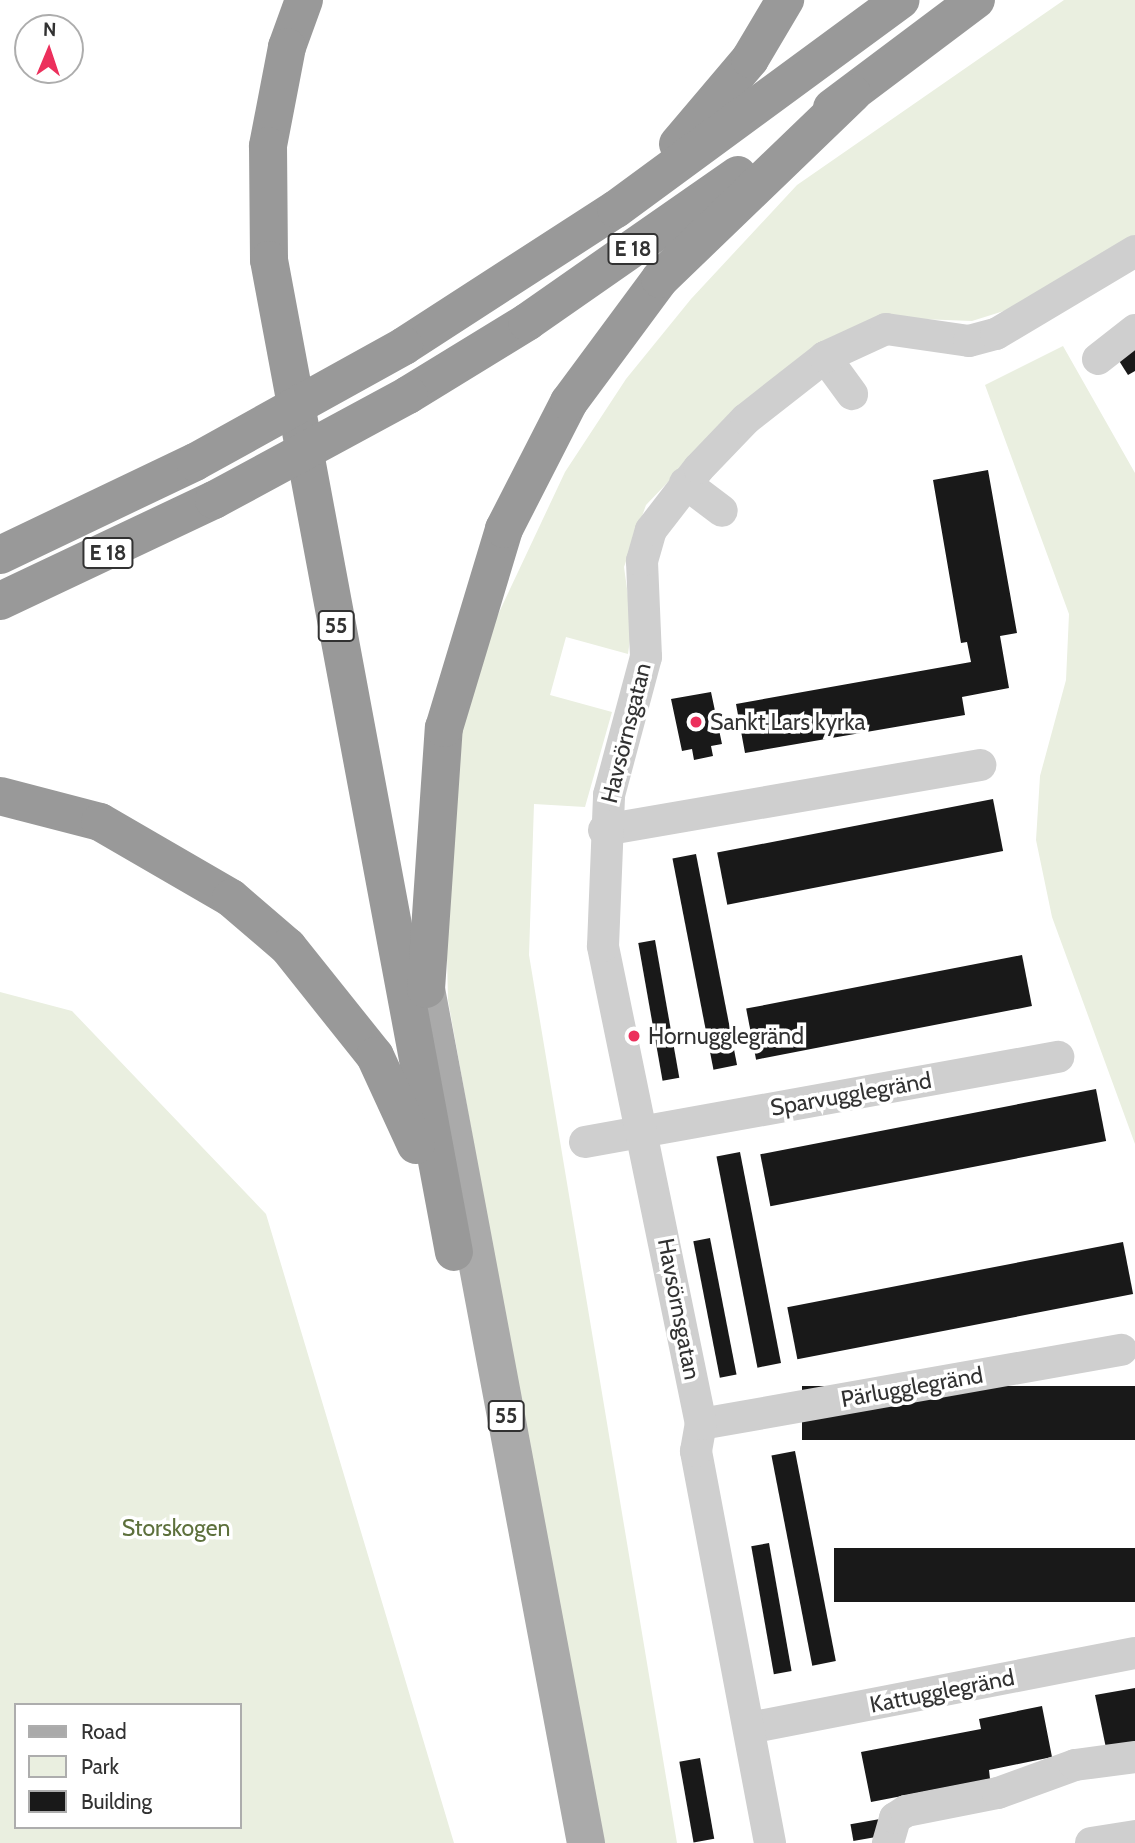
<!DOCTYPE html>
<html>
<head>
<meta charset="utf-8">
<style>
	body { margin:0 }
	#map { position:relative; width:1135px; height:1843px; overflow:hidden; background:#fff; font-family:Cabin,sans-serif }
	div>[style] { position:absolute }
	.green>* { inset:0; background:#eaefe0 }
	.building>* { inset:0; background:#191919; transform-origin:0 0 }
	.minor>* { height:32px; margin:-16px; padding:0 16px; transform-origin:16px; border-radius:16px; background:#cfcfcf }
	.major>* { height:38px; margin:-19px; padding:0 19px; transform-origin:19px; border-radius:19px; background:#aaa }
	.highway>* { height:38px; margin:-19px; padding:0 19px; transform-origin:19px; border-radius:19px; background:#999 }
	.highway-bridge>* { height:38px; margin:-19px; padding:0 19px; transform-origin:19px; border-radius:19px; background:#999 }
	.dots>* { width:19px; height:19px; translate:-50% -50%; box-sizing:border-box; border:4px solid #fff; border-radius:50% }
	span { translate:-50% -50%; white-space:nowrap; text-align:center; line-height:1.15; -webkit-text-stroke:7px #fff; paint-order:stroke }
	.shield-label span { padding:2px 5px; background:#fff; border:2px solid; border-radius:5px; -webkit-text-stroke-width:0 }
	.shield-label { font-size:21px; color:#323232; font-weight:700 }
	.poi-label { font-size:23px; color:#323232 }
	.left { translate:0 -50%; text-align:left }
	.street-label { font-size:23px; color:#323232 }
	.park-label { font-size:23px; color:#5d703c }
	.legend { position:absolute; left:14px; top:1703px; width:228px; height:126px; box-sizing:border-box; background:#fff; border:2px solid #adadad; margin:0; padding:9px 12px; list-style:none; font-size:21px; color:#323232 }
	.legend li { display:flex; align-items:center; gap:14px; height:35px }
	.legend b { width:35px; border:2px solid #adadad }
	.north { position:absolute; left:14px; top:14px; width:70px; height:70px; box-sizing:border-box; background:#fff; border:2px solid #adadad; border-radius:50%; rotate:2deg; font-size:19px; font-weight:700; line-height:28px; text-align:center; color:#323232 }
	.north::after { content:''; display:block; margin:auto; width:24px; height:32px; background:#ec305c; clip-path:polygon(50% 0,100% 100%,50% 72%,0 100%) }
</style>
</head>
<body>
<div id="map">
	<div class="green">
		<i style="clip-path:polygon(1064px 0,1135px 0,1135px 235px,1007px 310px,972px 321px,920px 319px,712px 436px,646px 505px,624px 567px,632px 625px,628px 654px,566px 637px,550px 695px,612px 712px,585px 807px,534px 804px,529px 955px,677px 1843px,599px 1843px,448px 1000px,445px 872px,457px 751px,479px 655px,565px 472px,626px 379px,691px 299px,797px 185px)"></i>
		<i style="clip-path:polygon(1063px 346px,1135px 473px,1135px 1144px,1052px 917px,1036px 840px,1040px 776px,1066px 680px,1069px 614px,985px 385px)"></i>
		<i style="clip-path:polygon(evenodd,0 992px,72px 1011px,266px 1214px,454px 1843px,0 1843px,0 992px,16px 1705px,240px 1705px,240px 1827px,16px 1827px,16px 1705px)"></i>
	</div>
	<div class="building">
		<i style="clip-path:polygon(1135px 345px,1135px 371px,1128px 375px,1116px 356px)"></i>
		<i style="clip-path:polygon(988px 470px,1017px 633px,1000px 636px,1009px 688px,962px 697px,965px 715px,745px 753px,736px 704px,971px 662px,967px 642px,961px 643px,933px 480px)"></i>
		<i style="clip-path:polygon(711px 692px,722px 744px,711px 746px,713px 756px,694px 760px,692px 749px,682px 751px,671px 699px)"></i>
		<i style="left:993px;top:799px;width:53px;height:281px;rotate:79deg"></i>
		<i style="left:696px;top:854px;width:215px;height:24px;rotate:79deg"></i>
		<i style="left:655px;top:940px;width:140px;height:17px;rotate:80deg"></i>
		<i style="left:1022px;top:955px;width:52px;height:281px;rotate:79deg"></i>
		<i style="left:1096px;top:1089px;width:53px;height:342px;rotate:79deg"></i>
		<i style="left:740px;top:1152px;width:215px;height:24px;rotate:79deg"></i>
		<i style="left:710px;top:1238px;width:139px;height:17px;rotate:79deg"></i>
		<i style="left:1123px;top:1242px;width:53px;height:342px;rotate:79deg"></i>
		<i style="left:1135px;top:1386px;width:54px;height:333px;rotate:90deg"></i>
		<i style="left:795px;top:1451px;width:214px;height:24px;rotate:79deg"></i>
		<i style="left:769px;top:1543px;width:130px;height:18px;rotate:80deg"></i>
		<i style="left:1135px;top:1548px;width:54px;height:301px;rotate:90deg"></i>
		<i style="clip-path:polygon(1135px 1688px,1135px 1742px,1106px 1748px,1095px 1695px)"></i>
		<i style="clip-path:polygon(1042px 1706px,1052px 1757px,989px 1770px,990px 1779px,871px 1802px,861px 1752px,981px 1729px,979px 1719px)"></i>
		<i style="left:700px;top:1758px;width:82px;height:21px;rotate:80deg"></i>
		<i style="left:880px;top:1819px;width:17px;height:30px;rotate:80deg"></i>
	</div>
	<div class="minor">
		<i style="left:825px;top:357px;width:46px;rotate:53.9deg"></i>
		<i style="left:1098px;top:359px;width:47px;rotate:-38.1deg"></i>
		<i style="left:685px;top:483px;width:46px;rotate:37.1deg"></i>
		<i style="left:604px;top:830px;width:382px;rotate:-9.8deg"></i>
		<i style="left:585px;top:1142px;width:481px;rotate:-10.2deg"></i>
		<i style="left:701px;top:1424px;width:427px;rotate:-10deg"></i>
		<i style="left:749px;top:1728px;width:393px;rotate:-11deg"></i>
		<i style="left:770px;top:1843px;width:399px;rotate:-100.7deg"></i>
		<i style="left:696px;top:1451px;width:27px;rotate:-80deg"></i>
		<i style="left:701px;top:1424px;width:488px;rotate:-101.6deg"></i>
		<i style="left:603px;top:946px;width:151px;rotate:-87.7deg"></i>
		<i style="left:609px;top:795px;width:143px;rotate:-75deg"></i>
		<i style="left:646px;top:657px;width:96px;rotate:-92.4deg"></i>
		<i style="left:642px;top:561px;width:32px;rotate:-74deg"></i>
		<i style="left:651px;top:530px;width:78px;rotate:-52.3deg"></i>
		<i style="left:699px;top:468px;width:68px;rotate:-46.2deg"></i>
		<i style="left:746px;top:419px;width:100px;rotate:-38.1deg"></i>
		<i style="left:825px;top:357px;width:67px;rotate:-24.7deg"></i>
		<i style="left:886px;top:329px;width:84px;rotate:8.2deg"></i>
		<i style="left:969px;top:341px;width:28px;rotate:-15deg"></i>
		<i style="left:996px;top:334px;width:162px;rotate:-30.8deg"></i>
		<i style="left:888px;top:1843px;width:26px;rotate:-74deg"></i>
		<i style="left:895px;top:1818px;width:13px;rotate:-32deg"></i>
		<i style="left:906px;top:1811px;width:94px;rotate:-11.1deg"></i>
		<i style="left:998px;top:1793px;width:82px;rotate:-20deg"></i>
		<i style="left:1075px;top:1765px;width:61px;rotate:-7.6deg"></i>
		<i style="left:1091px;top:1843px;width:45px;rotate:-9deg"></i>
	</div>
	<div class="major">
		<i style="left:426px;top:989px;width:869px;rotate:79.39deg"></i>
	</div>
	<div class="highway">
		<i style="left:304px;top:0;width:50px;rotate:109.9deg"></i>
		<i style="left:287px;top:47px;width:101px;rotate:100.9deg"></i>
		<i style="left:268px;top:146px;width:114px;rotate:89.5deg"></i>
		<i style="left:269px;top:260px;width:1009px;rotate:79.44deg"></i>
		<i style="left:832px;top:108px;width:180px;rotate:-36.9deg"></i>
		<i style="left:678px;top:144px;width:111px;rotate:-49.7deg"></i>
		<i style="left:750px;top:59px;width:69px;rotate:-59.3deg"></i>
		<i style="left:404px;top:346px;width:252px;rotate:-32.9deg"></i>
		<i style="left:616px;top:209px;width:353px;rotate:-36.3deg"></i>
		<i style="left:408px;top:395px;width:140px;rotate:-31.5deg"></i>
		<i style="left:527px;top:322px;width:257px;rotate:-34.9deg"></i>
		<i style="left:0;top:555px;width:216px;rotate:-25.5deg"></i>
		<i style="left:0;top:601px;width:237px;rotate:-25.3deg"></i>
		<i style="left:0;top:796px;width:103px;rotate:14.6deg"></i>
		<i style="left:100px;top:822px;width:151px;rotate:30.1deg"></i>
		<i style="left:231px;top:898px;width:75px;rotate:40.7deg"></i>
		<i style="left:288px;top:947px;width:139px;rotate:51.4deg"></i>
		<i style="left:375px;top:1056px;width:98px;rotate:65.3deg"></i>
		<i style="left:426px;top:989px;width:262px;rotate:-86.1deg"></i>
		<i style="left:444px;top:728px;width:208px;rotate:-73.2deg"></i>
		<i style="left:504px;top:529px;width:143px;rotate:-62.9deg"></i>
		<i style="left:569px;top:402px;width:153px;rotate:-53.5deg"></i>
		<i style="left:660px;top:279px;width:267px;rotate:-43.9deg"></i>
	</div>
	<div class="highway-bridge">
		<i style="left:195px;top:462px;width:239px;rotate:-29deg"></i>
		<i style="left:214px;top:500px;width:221px;rotate:-28.4deg"></i>
	</div>
	<div class="dots">
		<i style="left:696px;top:722px;background:#ec305c"></i>
		<i style="left:634px;top:1036px;background:#ec305c"></i>
	</div>
	<div class="shield-label">
		<span style="left:633px;top:249px">E 18</span>
		<span style="left:108px;top:553px">E 18</span>
		<span style="left:336px;top:626px">55</span>
		<span style="left:506px;top:1416px">55</span>
	</div>
	<div class="poi-label">
		<span class="left" style="left:710px;top:722px">Sankt Lars kyrka</span>
		<span class="left" style="left:648px;top:1036px">Hornugglegränd</span>
	</div>
	<div class="street-label">
		<span style="left:626px;top:733px;rotate:-76deg">Havsörnsgatan</span>
		<span style="left:851px;top:1094px;rotate:-10deg">Sparvugglegränd</span>
		<span style="left:679px;top:1309px;rotate:79deg">Havsörnsgatan</span>
		<span style="left:912px;top:1387px;rotate:-10deg">Pärlugglegränd</span>
		<span style="left:942px;top:1691px;rotate:-11deg">Kattugglegränd</span>
	</div>
	<div class="park-label">
		<span style="left:176px;top:1528px">Storskogen</span>
	</div>
	<ul class="legend">
	<li><b style="height:9px;background:#aaa"></b>Road</li>
	<li><b style="height:19px;background:#eaefe0"></b>Park</li>
	<li><b style="height:19px;background:#191919"></b>Building</li>
	</ul>
	<div class="north">N</div>
</div>
</body>
</html>
